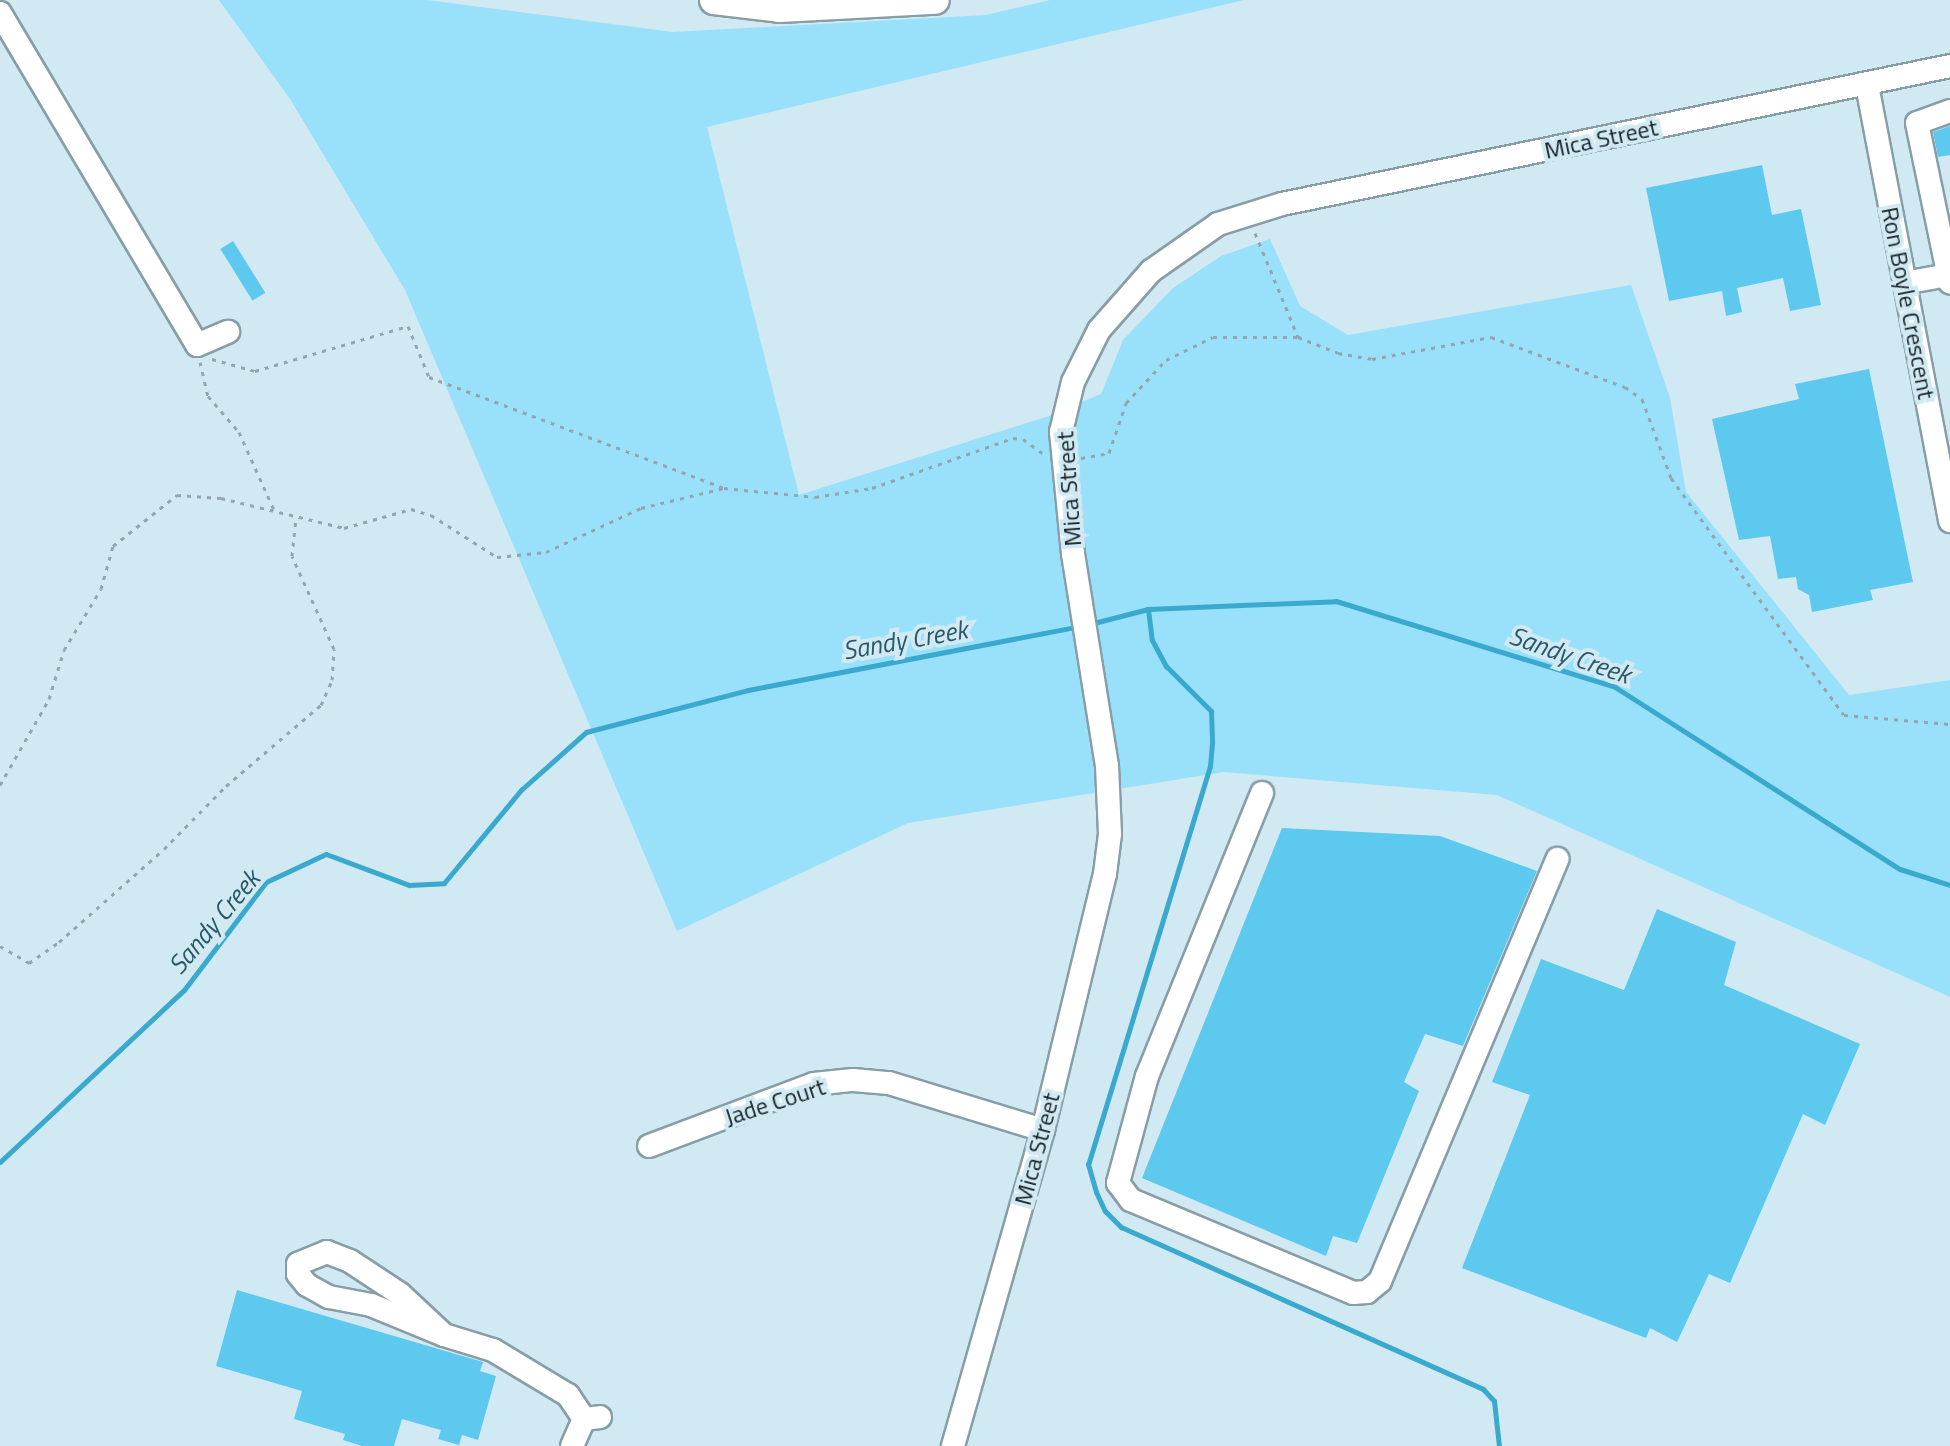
<!DOCTYPE html>
<html>
<head>
<meta charset="utf-8">
<style>
	body { margin:0 }
	#map { position:relative; width:1950px; height:1446px; overflow:hidden; background:#d0e9f2; font-family:"Titillium Web",sans-serif }
	div>[style] { position:absolute }
	.green>* { inset:0; background:#99e0fb }
	.stream>* { height:5px; margin:-2.5px; padding:0 2.5px; transform-origin:2.5px; border-radius:2.5px; background:#3aa9ce }
	.building>* { inset:0; background:#5ec9ef; transform-origin:0 0 }
	.path>* { height:3px; margin-top:-1.5px; transform-origin:0; background:repeating-linear-gradient(90deg,#93a6ae 0 4px,transparent 0 10px) }
	.roads { filter:drop-shadow(2px 0 #879ea7) drop-shadow(-2px 0 #879ea7) drop-shadow(0 2px #879ea7) drop-shadow(0 -2px #879ea7) }
	.minor>* { height:22px; margin:-11px; padding:0 11px; transform-origin:11px; border-radius:11px; background:#fff }
	.major>* { height:28px; margin:-14px; padding:0 14px; transform-origin:14px; border-radius:14px; background:#fff }
	span { translate:-50% -50%; white-space:nowrap; text-align:center; line-height:1.15; -webkit-text-stroke:8px #d0e9f2; paint-order:stroke }
	.street-label { font-size:24px; color:#192226 }
	.water-label { font-size:26px; color:#2b5869; font-style:italic }
</style>
</head>
<body>
<div id="map">
	<div class="green">
		<i style="clip-path:polygon(219px 0,427px 0,673px 32px,986px 15px,1050px 0,1244px 0,707px 127px,799px 495px,1049px 416px,1101px 394px,1123px 340px,1173px 288px,1221px 256px,1270px 239px,1300px 306px,1348px 335px,1631px 285px,1670px 398px,1686px 492px,1849px 695px,1950px 680px,1950px 997px,1497px 795px,1224px 772px,908px 823px,677px 931px,405px 290px,290px 99px)"></i>
	</div>
	<div class="stream">
		<i style="left:1148px;top:609px;width:31px;rotate:83deg"></i>
		<i style="left:1152px;top:640px;width:30px;rotate:62deg"></i>
		<i style="left:1166px;top:666px;width:64px;rotate:45deg"></i>
		<i style="left:1211px;top:711px;width:32px;rotate:88deg"></i>
		<i style="left:1212px;top:743px;width:23px;rotate:95deg"></i>
		<i style="left:1210px;top:766px;width:416px;rotate:107deg"></i>
		<i style="left:1088px;top:1164px;width:29px;rotate:74deg"></i>
		<i style="left:1096px;top:1192px;width:21px;rotate:65deg"></i>
		<i style="left:1105px;top:1211px;width:23px;rotate:45deg"></i>
		<i style="left:1121px;top:1227px;width:397px;rotate:24.1deg"></i>
		<i style="left:1483px;top:1389px;width:16px;rotate:47deg"></i>
		<i style="left:1494px;top:1401px;width:45px;rotate:83.7deg"></i>
		<i style="left:1090px;top:624px;width:60px;rotate:-14.5deg"></i>
		<i style="left:1148px;top:609px;width:188px;rotate:-2.4deg"></i>
		<i style="left:1336px;top:601px;width:292px;rotate:17.1deg"></i>
		<i style="left:1615px;top:687px;width:338px;rotate:32.6deg"></i>
		<i style="left:1900px;top:869px;width:52px;rotate:17.7deg"></i>
		<i style="left:0;top:1162px;width:252px;rotate:-43.1deg"></i>
		<i style="left:184px;top:990px;width:136px;rotate:-52.8deg"></i>
		<i style="left:266px;top:882px;width:66px;rotate:-25deg"></i>
		<i style="left:326px;top:854px;width:89px;rotate:20.5deg"></i>
		<i style="left:409px;top:885px;width:35px;rotate:-3deg"></i>
		<i style="left:444px;top:883px;width:121px;rotate:-50.4deg"></i>
		<i style="left:521px;top:790px;width:87px;rotate:-41.7deg"></i>
		<i style="left:586px;top:732px;width:167px;rotate:-14.5deg"></i>
		<i style="left:748px;top:690px;width:338px;rotate:-10.9deg"></i>
	</div>
	<div class="building">
		<i style="clip-path:polygon(1950px 126px,1950px 155px,1938px 157px,1933px 132px)"></i>
		<i style="clip-path:polygon(1762px 165px,1772px 215px,1801px 209px,1821px 305px,1790px 311px,1783px 278px,1737px 288px,1742px 312px,1726px 316px,1722px 291px,1669px 301px,1646px 188px)"></i>
		<i style="left:233px;top:241px;width:61px;height:15px;rotate:58deg"></i>
		<i style="clip-path:polygon(1869px 369px,1913px 582px,1870px 590px,1873px 600px,1812px 612px,1809px 595px,1798px 589px,1796px 577px,1778px 579px,1770px 536px,1739px 540px,1712px 419px,1799px 399px,1795px 384px)"></i>
		<i style="clip-path:polygon(1282px 828px,1440px 836px,1537px 871px,1463px 1046px,1425px 1034px,1404px 1082px,1419px 1091px,1357px 1243px,1333px 1236px,1326px 1256px,1142px 1178px)"></i>
		<i style="clip-path:polygon(1657px 909px,1736px 942px,1724px 985px,1860px 1044px,1825px 1125px,1803px 1114px,1730px 1283px,1709px 1274px,1677px 1342px,1650px 1328px,1646px 1338px,1462px 1268px,1530px 1095px,1492px 1082px,1541px 959px,1624px 990px)"></i>
		<i style="clip-path:polygon(237px 1290px,483px 1362px,480px 1371px,496px 1376px,478px 1440px,462px 1435px,459px 1445px,438px 1439px,441px 1430px,402px 1419px,394px 1446px,362px 1446px,343px 1440px,345px 1434px,294px 1419px,302px 1391px,216px 1366px)"></i>
	</div>
	<div class="path">
		<i style="left:1255px;top:233px;width:113px;rotate:67.5deg"></i>
		<i style="left:212px;top:359px;width:45px;rotate:15.6deg"></i>
		<i style="left:255px;top:371px;width:159px;rotate:-16.4deg"></i>
		<i style="left:408px;top:326px;width:55px;rotate:67.6deg"></i>
		<i style="left:429px;top:377px;width:315px;rotate:20.6deg"></i>
		<i style="left:724px;top:488px;width:91px;rotate:5.6deg"></i>
		<i style="left:815px;top:497px;width:58px;rotate:-9deg"></i>
		<i style="left:872px;top:488px;width:150px;rotate:-19.5deg"></i>
		<i style="left:1013px;top:438px;width:10px;rotate:6deg"></i>
		<i style="left:1023px;top:439px;width:29px;rotate:36deg"></i>
		<i style="left:200px;top:362px;width:35px;rotate:77deg"></i>
		<i style="left:208px;top:396px;width:48px;rotate:49.3deg"></i>
		<i style="left:239px;top:432px;width:88px;rotate:65.8deg"></i>
		<i style="left:1081px;top:458px;width:28px;rotate:-10deg"></i>
		<i style="left:1109px;top:453px;width:53px;rotate:-71.2deg"></i>
		<i style="left:1126px;top:403px;width:59px;rotate:-47.1deg"></i>
		<i style="left:1166px;top:360px;width:52px;rotate:-26.1deg"></i>
		<i style="left:1213px;top:337px;width:85px"></i>
		<i style="left:1298px;top:337px;width:43px;rotate:21.8deg"></i>
		<i style="left:1338px;top:353px;width:35px;rotate:10deg"></i>
		<i style="left:1372px;top:359px;width:121px;rotate:-10.5deg"></i>
		<i style="left:1491px;top:337px;width:143px;rotate:20.5deg"></i>
		<i style="left:1625px;top:387px;width:21px;rotate:35deg"></i>
		<i style="left:1642px;top:399px;width:84px;rotate:69.8deg"></i>
		<i style="left:1671px;top:478px;width:293px;rotate:53.9deg"></i>
		<i style="left:1844px;top:715px;width:106px;rotate:4.9deg"></i>
		<i style="left:0;top:785px;width:99px;rotate:-60.3deg"></i>
		<i style="left:49px;top:699px;width:51px;rotate:-73deg"></i>
		<i style="left:64px;top:650px;width:71px;rotate:-58.8deg"></i>
		<i style="left:101px;top:589px;width:45px;rotate:-74.4deg"></i>
		<i style="left:113px;top:546px;width:82px;rotate:-38.6deg"></i>
		<i style="left:177px;top:495px;width:44px;rotate:3.9deg"></i>
		<i style="left:221px;top:498px;width:127px;rotate:13.7deg"></i>
		<i style="left:344px;top:528px;width:70px;rotate:-15.8deg"></i>
		<i style="left:411px;top:509px;width:21px;rotate:17deg"></i>
		<i style="left:431px;top:515px;width:78px;rotate:32.5deg"></i>
		<i style="left:497px;top:557px;width:49px;rotate:-5.8deg"></i>
		<i style="left:546px;top:552px;width:105px;rotate:-24.9deg"></i>
		<i style="left:641px;top:508px;width:85px;rotate:-13.5deg"></i>
		<i style="left:0;top:946px;width:34px;rotate:30deg"></i>
		<i style="left:29px;top:963px;width:37px;rotate:-35deg"></i>
		<i style="left:59px;top:942px;width:140px;rotate:-41.5deg"></i>
		<i style="left:164px;top:849px;width:88px;rotate:-45.5deg"></i>
		<i style="left:226px;top:786px;width:125px;rotate:-40.5deg"></i>
		<i style="left:321px;top:705px;width:27px;rotate:-66deg"></i>
		<i style="left:332px;top:680px;width:31px;rotate:-86deg"></i>
		<i style="left:334px;top:649px;width:102px;rotate:-114.3deg"></i>
		<i style="left:292px;top:556px;width:37px;rotate:-84deg"></i>
	</div>
	<div class="roads">
		<div class="minor">
			<i style="left:0;top:13px;width:386px;rotate:59.3deg"></i>
			<i style="left:197px;top:345px;width:34px;rotate:-23deg"></i>
			<i style="left:1867px;top:85px;width:444px;rotate:79.2deg"></i>
			<i style="left:1950px;top:111px;width:35px;rotate:160deg"></i>
			<i style="left:1917px;top:123px;width:163px;rotate:78.3deg"></i>
			<i style="left:1904px;top:283px;width:45px;rotate:-10.3deg"></i>
			<i style="left:1262px;top:793px;width:305px;rotate:112.1deg"></i>
			<i style="left:1147px;top:1076px;width:111px;rotate:105.2deg"></i>
			<i style="left:1118px;top:1183px;width:21px;rotate:53deg"></i>
			<i style="left:1131px;top:1200px;width:241px;rotate:22.7deg"></i>
			<i style="left:1353px;top:1293px;width:14px;rotate:-4deg"></i>
			<i style="left:1367px;top:1292px;width:17px;rotate:-40deg"></i>
			<i style="left:1380px;top:1281px;width:458px;rotate:-67.2deg"></i>
			<i style="left:649px;top:1146px;width:176px;rotate:-20.6deg"></i>
			<i style="left:814px;top:1084px;width:39px;rotate:-6deg"></i>
			<i style="left:853px;top:1080px;width:36px;rotate:5deg"></i>
			<i style="left:889px;top:1083px;width:161px;rotate:17deg"></i>
			<i style="left:444px;top:1335px;width:60px;rotate:-137deg"></i>
			<i style="left:400px;top:1294px;width:60px;rotate:-146.6deg"></i>
			<i style="left:350px;top:1261px;width:25px;rotate:-159deg"></i>
			<i style="left:327px;top:1252px;width:31px;rotate:158deg"></i>
			<i style="left:298px;top:1264px;width:10px;rotate:90deg"></i>
			<i style="left:298px;top:1274px;width:14px;rotate:51deg"></i>
			<i style="left:307px;top:1285px;width:25px;rotate:29deg"></i>
			<i style="left:329px;top:1297px;width:43px;rotate:10.8deg"></i>
			<i style="left:371px;top:1305px;width:79px;rotate:22.3deg"></i>
			<i style="left:444px;top:1335px;width:51px;rotate:17deg"></i>
			<i style="left:493px;top:1350px;width:87px;rotate:31deg"></i>
			<i style="left:568px;top:1395px;width:29px;rotate:56deg"></i>
			<i style="left:572px;top:1446px;width:30px;rotate:-66deg"></i>
			<i style="left:584px;top:1419px;width:16px;rotate:-7deg"></i>
			<i style="left:953px;top:1446px;width:329px;rotate:-74.1deg"></i>
			<i style="left:1043px;top:1130px;width:263px;rotate:-76.4deg"></i>
			<i style="left:1105px;top:874px;width:40px;rotate:-82.9deg"></i>
			<i style="left:1110px;top:834px;width:68px;rotate:-92.5deg"></i>
			<i style="left:1107px;top:766px;width:215px;rotate:-99.1deg"></i>
			<i style="left:1073px;top:554px;width:123px;rotate:-95.6deg"></i>
			<i style="left:1061px;top:432px;width:51px;rotate:-76.5deg"></i>
			<i style="left:1073px;top:382px;width:58px;rotate:-63.4deg"></i>
			<i style="left:1099px;top:330px;width:79px;rotate:-48.6deg"></i>
			<i style="left:1151px;top:271px;width:82px;rotate:-35deg"></i>
			<i style="left:1218px;top:224px;width:67px;rotate:-17.4deg"></i>
			<i style="left:1282px;top:204px;width:682px;rotate:-11.67deg"></i>
		</div>
		<div class="major">
			<i style="left:714px;top:0;width:66px;rotate:6.9deg"></i>
			<i style="left:780px;top:8px;width:155px;rotate:-3deg"></i>
		</div>
	</div>
	<div class="street-label">
		<span style="left:1601px;top:139px;rotate:-12deg">Mica Street</span>
		<span style="left:1908px;top:303px;rotate:79deg">Ron Boyle Crescent</span>
		<span style="left:1069px;top:489px;rotate:-94deg">Mica Street</span>
		<span style="left:775px;top:1102px;rotate:-18deg">Jade Court</span>
		<span style="left:1037px;top:1149px;rotate:-75deg">Mica Street</span>
	</div>
	<div class="water-label">
		<span style="left:905px;top:640px;rotate:-10deg">Sandy Creek</span>
		<span style="left:1570px;top:655px;rotate:19deg">Sandy Creek</span>
		<span style="left:214px;top:922px;rotate:-50deg">Sandy Creek</span>
	</div>
</div>
</body>
</html>
